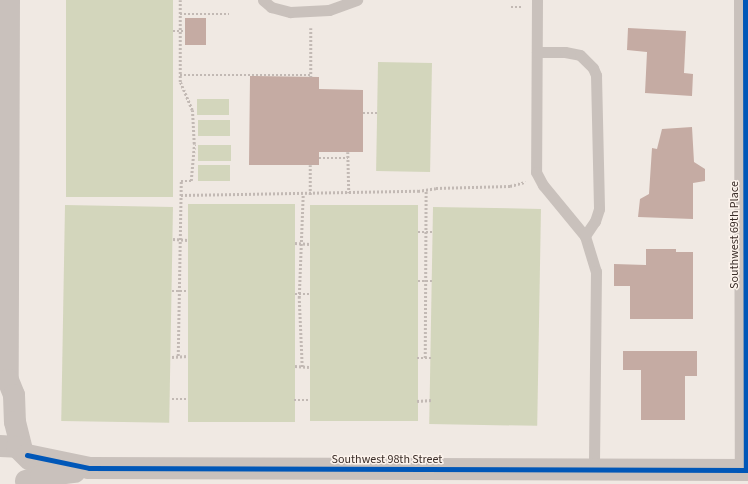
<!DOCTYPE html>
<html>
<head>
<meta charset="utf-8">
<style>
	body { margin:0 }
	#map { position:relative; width:748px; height:484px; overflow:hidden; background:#f0e9e3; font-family:"Source Sans 3",sans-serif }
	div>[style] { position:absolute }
	.green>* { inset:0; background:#d3d6bc; transform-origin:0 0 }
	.building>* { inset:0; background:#c5aba3; transform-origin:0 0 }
	.path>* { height:2.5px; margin-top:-1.25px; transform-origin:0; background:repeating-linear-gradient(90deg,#c2b9b4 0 2px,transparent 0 4px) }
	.service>* { height:11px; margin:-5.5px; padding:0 5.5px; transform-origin:5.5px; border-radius:5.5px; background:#c9c1bc }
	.minor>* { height:22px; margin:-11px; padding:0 11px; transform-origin:11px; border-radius:11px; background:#c9c1bc }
	.tertiary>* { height:22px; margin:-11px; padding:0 11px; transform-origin:11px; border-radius:11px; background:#c9c1bc }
	.cycleway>* { height:5px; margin:-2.5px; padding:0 2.5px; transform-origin:2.5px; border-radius:2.5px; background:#0057b8 }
	span { translate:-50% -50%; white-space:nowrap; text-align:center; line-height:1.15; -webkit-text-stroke:3px #fcf3ec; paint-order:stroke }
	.street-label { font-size:12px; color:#3b2e29 }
</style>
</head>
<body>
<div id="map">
	<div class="green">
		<i style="left:66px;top:0;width:107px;height:197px"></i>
		<i style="left:378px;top:62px;width:54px;height:109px;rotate:1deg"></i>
		<i style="left:197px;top:99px;width:32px;height:16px"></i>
		<i style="left:198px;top:120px;width:32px;height:16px"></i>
		<i style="left:198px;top:145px;width:33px;height:16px"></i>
		<i style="left:198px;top:165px;width:32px;height:16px"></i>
		<i style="left:188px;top:204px;width:107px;height:218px"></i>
		<i style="left:65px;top:205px;width:108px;height:216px;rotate:1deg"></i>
		<i style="left:310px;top:205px;width:108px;height:216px"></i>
		<i style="left:433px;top:207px;width:108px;height:217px;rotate:1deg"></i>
	</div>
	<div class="building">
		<i style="left:185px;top:18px;width:21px;height:27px"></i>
		<i style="clip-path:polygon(628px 28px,686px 31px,684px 73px,693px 74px,692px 96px,645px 93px,647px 52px,627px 50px)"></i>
		<i style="clip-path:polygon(250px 76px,319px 77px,319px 89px,363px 90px,363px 152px,319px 152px,319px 165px,249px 165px)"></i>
		<i style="clip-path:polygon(692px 127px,694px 162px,705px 169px,705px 181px,693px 183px,693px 219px,638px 217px,640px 199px,649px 194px,652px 148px,657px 149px,662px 129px)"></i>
		<i style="clip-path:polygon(646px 249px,676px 249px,676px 252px,693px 252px,693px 319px,630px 319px,630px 286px,614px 286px,614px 264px,646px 265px)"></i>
		<i style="clip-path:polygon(623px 351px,697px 351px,697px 376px,685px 376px,685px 420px,641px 420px,641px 370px,623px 370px)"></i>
	</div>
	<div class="path">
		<i style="left:511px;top:7px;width:11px"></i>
		<i style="left:180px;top:14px;width:49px"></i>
		<i style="left:311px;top:28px;width:49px;rotate:90deg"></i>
		<i style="left:173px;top:31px;width:12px"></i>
		<i style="left:180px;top:75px;width:131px"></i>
		<i style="left:363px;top:113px;width:14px"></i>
		<i style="left:348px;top:152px;width:41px;rotate:88.6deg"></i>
		<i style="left:319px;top:158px;width:29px"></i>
		<i style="left:181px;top:195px;width:237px;rotate:-1deg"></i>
		<i style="left:418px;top:191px;width:18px;rotate:-9deg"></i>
		<i style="left:436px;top:188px;width:74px;rotate:-1.5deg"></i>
		<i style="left:510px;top:186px;width:16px;rotate:-15deg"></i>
		<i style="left:310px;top:195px;width:30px;rotate:-90deg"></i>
		<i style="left:418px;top:232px;width:15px"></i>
		<i style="left:173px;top:239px;width:15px;rotate:4deg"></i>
		<i style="left:295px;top:243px;width:15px;rotate:4deg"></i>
		<i style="left:418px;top:281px;width:15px"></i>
		<i style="left:172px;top:291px;width:16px"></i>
		<i style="left:295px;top:294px;width:15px"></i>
		<i style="left:178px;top:356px;width:175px;rotate:-89deg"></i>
		<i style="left:181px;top:181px;width:10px"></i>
		<i style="left:191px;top:181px;width:37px;rotate:-85deg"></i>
		<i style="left:194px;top:144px;width:34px;rotate:-93deg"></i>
		<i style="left:192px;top:110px;width:30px;rotate:-113deg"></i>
		<i style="left:180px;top:82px;width:82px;rotate:-90deg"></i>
		<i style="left:172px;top:357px;width:16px;rotate:-4deg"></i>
		<i style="left:417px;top:358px;width:15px"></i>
		<i style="left:425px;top:358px;width:168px;rotate:-89.7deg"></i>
		<i style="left:295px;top:366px;width:14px;rotate:4deg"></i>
		<i style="left:302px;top:367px;width:69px;rotate:-92.5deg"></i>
		<i style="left:299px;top:298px;width:103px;rotate:-87.8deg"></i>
		<i style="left:172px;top:399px;width:16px"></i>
		<i style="left:294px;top:400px;width:15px"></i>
		<i style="left:417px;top:401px;width:15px;rotate:-4deg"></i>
	</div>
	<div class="service">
		<i style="left:263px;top:0;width:11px;rotate:41deg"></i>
		<i style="left:271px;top:7px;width:20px;rotate:15deg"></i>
		<i style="left:290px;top:12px;width:39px;rotate:-3deg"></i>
		<i style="left:329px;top:10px;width:30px;rotate:-20deg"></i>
		<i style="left:537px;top:0;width:172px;rotate:90.3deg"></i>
		<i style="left:536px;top:172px;width:15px;rotate:62deg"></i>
		<i style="left:543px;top:185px;width:66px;rotate:50.5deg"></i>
		<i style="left:585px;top:236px;width:37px;rotate:73deg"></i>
		<i style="left:596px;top:271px;width:200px;rotate:90.6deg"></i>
		<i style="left:537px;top:52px;width:28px"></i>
		<i style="left:565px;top:52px;width:15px;rotate:11deg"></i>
		<i style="left:580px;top:55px;width:18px;rotate:45deg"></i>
		<i style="left:593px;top:68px;width:8px;rotate:67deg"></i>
		<i style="left:596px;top:75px;width:134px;rotate:88.7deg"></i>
		<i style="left:599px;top:209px;width:13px;rotate:108deg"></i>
		<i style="left:595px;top:221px;width:18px;rotate:124deg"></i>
	</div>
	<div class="minor">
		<i style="left:745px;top:0;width:470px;rotate:89.9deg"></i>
	</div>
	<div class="tertiary">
		<i style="left:9px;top:0;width:380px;rotate:90.2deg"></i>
		<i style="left:8px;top:380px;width:16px;rotate:68deg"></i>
		<i style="left:14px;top:395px;width:27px;rotate:88deg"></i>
		<i style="left:15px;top:422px;width:29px;rotate:76deg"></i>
		<i style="left:0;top:446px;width:17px;rotate:3deg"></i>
		<i style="left:17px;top:447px;width:17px;rotate:45deg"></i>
		<i style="left:27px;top:455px;width:63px;rotate:11.8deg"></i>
		<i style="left:89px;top:468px;width:659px;rotate:0.17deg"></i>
		<i style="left:26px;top:481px;width:16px;rotate:-18deg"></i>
		<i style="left:41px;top:476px;width:34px;rotate:-7deg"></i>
	</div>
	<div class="cycleway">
		<i style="left:745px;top:0;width:470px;rotate:89.9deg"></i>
		<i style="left:27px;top:455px;width:63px;rotate:11.8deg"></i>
		<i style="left:89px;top:468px;width:659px;rotate:0.17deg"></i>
	</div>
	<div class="street-label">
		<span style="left:735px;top:235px;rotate:-90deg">Southwest 69th Place</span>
		<span style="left:387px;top:460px">Southwest 98th Street</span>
	</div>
</div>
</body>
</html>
